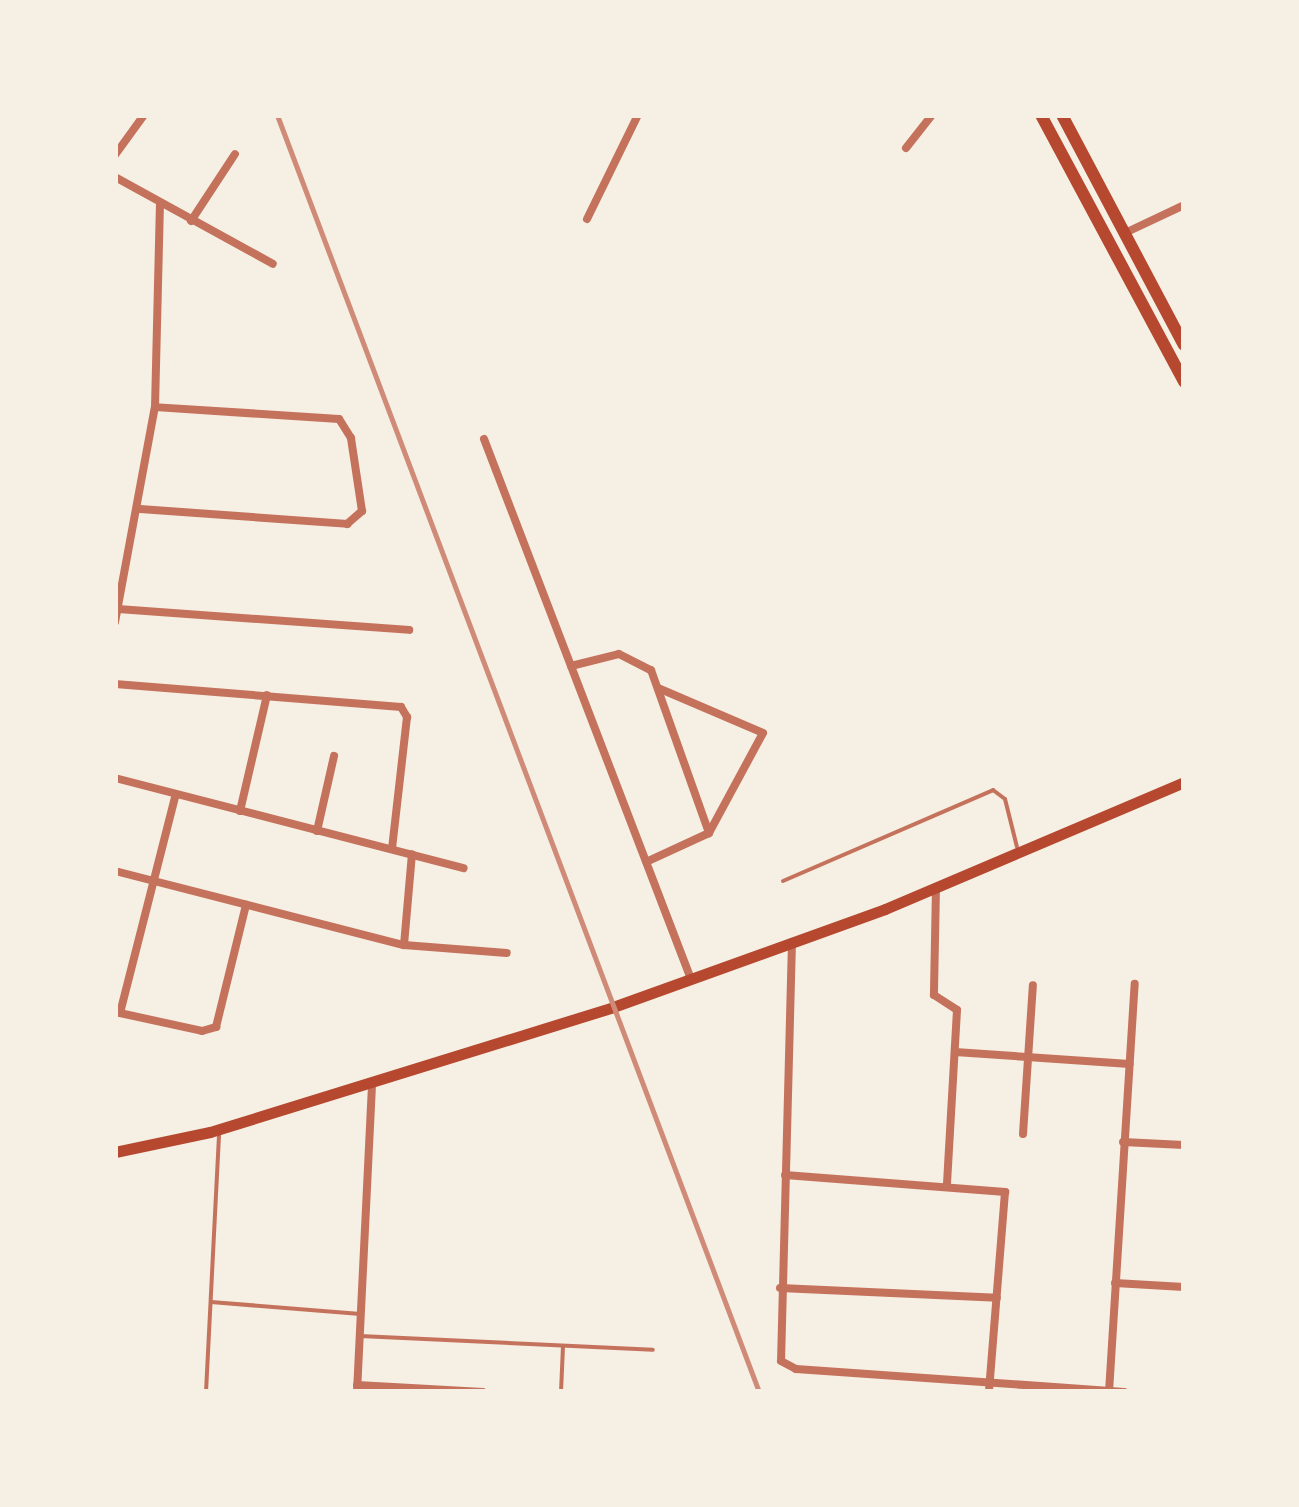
<!DOCTYPE html>
<html>
<head>
<meta charset="utf-8">
<style>
	body { margin:0 }
	#map { position:relative; width:1299px; height:1507px; overflow:hidden; background:#f6efe4; font-family:"Noto Sans",sans-serif }
	div>[style] { position:absolute }
	.service>* { height:4px; margin:-2px; padding:0 2px; transform-origin:2px; border-radius:2px; background:#c5725c }
	.minor>* { height:8px; margin:-4px; padding:0 4px; transform-origin:4px; border-radius:4px; background:#c5725c }
	.secondary>* { height:11px; margin:-5.5px; padding:0 5.5px; transform-origin:5.5px; border-radius:5.5px; background:#b5482f }
	.trunk>* { height:12px; margin:-6px; padding:0 6px; transform-origin:6px; border-radius:6px; background:#b5482f }
	.rail>* { height:5px; margin:-2.5px; padding:0 2.5px; transform-origin:2.5px; border-radius:2.5px; background:#cf8b77 }
	span { translate:-50% -50%; white-space:nowrap; text-align:center; line-height:1.15; -webkit-text-stroke:8px #f6efe4; paint-order:stroke }
	.frame { position:absolute; inset:0; border:118px solid #f6efe4; pointer-events:none }
</style>
</head>
<body>
<div id="map">
	<div class="service">
		<i style="left:783px;top:881px;width:229px;rotate:-23.4deg"></i>
		<i style="left:993px;top:790px;width:15px;rotate:37deg"></i>
		<i style="left:1005px;top:799px;width:49px;rotate:76deg"></i>
		<i style="left:211px;top:1302px;width:150px;rotate:4.6deg"></i>
		<i style="left:360px;top:1336px;width:293px;rotate:2.7deg"></i>
		<i style="left:206px;top:1392px;width:260px;rotate:-87.1deg"></i>
		<i style="left:561px;top:1392px;width:46px;rotate:-87.5deg"></i>
	</div>
	<div class="minor">
		<i style="left:906px;top:148px;width:42px;rotate:-51.8deg"></i>
		<i style="left:115px;top:155px;width:49px;rotate:-54.1deg"></i>
		<i style="left:115px;top:177px;width:180px;rotate:28.8deg"></i>
		<i style="left:587px;top:219px;width:116px;rotate:-63.9deg"></i>
		<i style="left:191px;top:221px;width:80px;rotate:-56.7deg"></i>
		<i style="left:1127px;top:232px;width:63px;rotate:-25.3deg"></i>
		<i style="left:484px;top:439px;width:578px;rotate:69.03deg"></i>
		<i style="left:140px;top:509px;width:208px;rotate:4.1deg"></i>
		<i style="left:347px;top:524px;width:20px;rotate:-41deg"></i>
		<i style="left:362px;top:511px;width:74px;rotate:-98.6deg"></i>
		<i style="left:351px;top:438px;width:22px;rotate:-122deg"></i>
		<i style="left:339px;top:419px;width:184px;rotate:-176.3deg"></i>
		<i style="left:118px;top:609px;width:292px;rotate:4.1deg"></i>
		<i style="left:115px;top:622px;width:219px;rotate:-79.5deg"></i>
		<i style="left:155px;top:407px;width:202px;rotate:-88.6deg"></i>
		<i style="left:571px;top:666px;width:49px;rotate:-14deg"></i>
		<i style="left:619px;top:654px;width:36px;rotate:27deg"></i>
		<i style="left:651px;top:670px;width:173px;rotate:70.4deg"></i>
		<i style="left:709px;top:833px;width:69px;rotate:155.3deg"></i>
		<i style="left:115px;top:684px;width:287px;rotate:4.6deg"></i>
		<i style="left:401px;top:707px;width:12px;rotate:59deg"></i>
		<i style="left:407px;top:717px;width:132px;rotate:96.5deg"></i>
		<i style="left:658px;top:688px;width:114px;rotate:23.2deg"></i>
		<i style="left:763px;top:733px;width:114px;rotate:118.4deg"></i>
		<i style="left:115px;top:778px;width:360px;rotate:14.5deg"></i>
		<i style="left:240px;top:811px;width:119px;rotate:-76.9deg"></i>
		<i style="left:317px;top:831px;width:77px;rotate:-77.2deg"></i>
		<i style="left:115px;top:871px;width:298px;rotate:14.4deg"></i>
		<i style="left:404px;top:945px;width:103px;rotate:4.4deg"></i>
		<i style="left:936px;top:887px;width:108px;rotate:91.1deg"></i>
		<i style="left:934px;top:995px;width:27px;rotate:33deg"></i>
		<i style="left:957px;top:1010px;width:176px;rotate:93.3deg"></i>
		<i style="left:792px;top:942px;width:419px;rotate:91.5deg"></i>
		<i style="left:781px;top:1361px;width:17px;rotate:28deg"></i>
		<i style="left:796px;top:1369px;width:329px;rotate:4deg"></i>
		<i style="left:404px;top:945px;width:91px;rotate:-85deg"></i>
		<i style="left:115px;top:1012px;width:89px;rotate:12.3deg"></i>
		<i style="left:202px;top:1031px;width:15px;rotate:-16deg"></i>
		<i style="left:216px;top:1027px;width:126px;rotate:-76.2deg"></i>
		<i style="left:120px;top:1013px;width:226px;rotate:-75.7deg"></i>
		<i style="left:955px;top:1052px;width:175px;rotate:3.9deg"></i>
		<i style="left:1023px;top:1134px;width:149px;rotate:-86.2deg"></i>
		<i style="left:1123px;top:1142px;width:61px;rotate:2.8deg"></i>
		<i style="left:785px;top:1175px;width:221px;rotate:4.4deg"></i>
		<i style="left:1005px;top:1192px;width:201px;rotate:94.6deg"></i>
		<i style="left:1115px;top:1283px;width:69px;rotate:3.3deg"></i>
		<i style="left:780px;top:1288px;width:217px;rotate:2.6deg"></i>
		<i style="left:357px;top:1385px;width:126px;rotate:3.2deg"></i>
		<i style="left:357px;top:1392px;width:310px;rotate:-87.2deg"></i>
		<i style="left:1109px;top:1392px;width:409px;rotate:-86.4deg"></i>
	</div>
	<div class="secondary">
		<i style="left:115px;top:1152px;width:97px;rotate:-11.9deg"></i>
		<i style="left:210px;top:1132px;width:422px;rotate:-17.2deg"></i>
		<i style="left:613px;top:1007px;width:289px;rotate:-19.8deg"></i>
		<i style="left:885px;top:909px;width:325px;rotate:-23deg"></i>
	</div>
	<div class="trunk">
		<i style="left:1041px;top:115px;width:303px;rotate:61.8deg"></i>
		<i style="left:1062px;top:115px;width:260px;rotate:62.1deg"></i>
	</div>
	<div class="rail">
		<i style="left:277px;top:115px;width:1365px;rotate:69.32deg"></i>
	</div>
	<div class="frame"></div>
</div>
</body>
</html>
